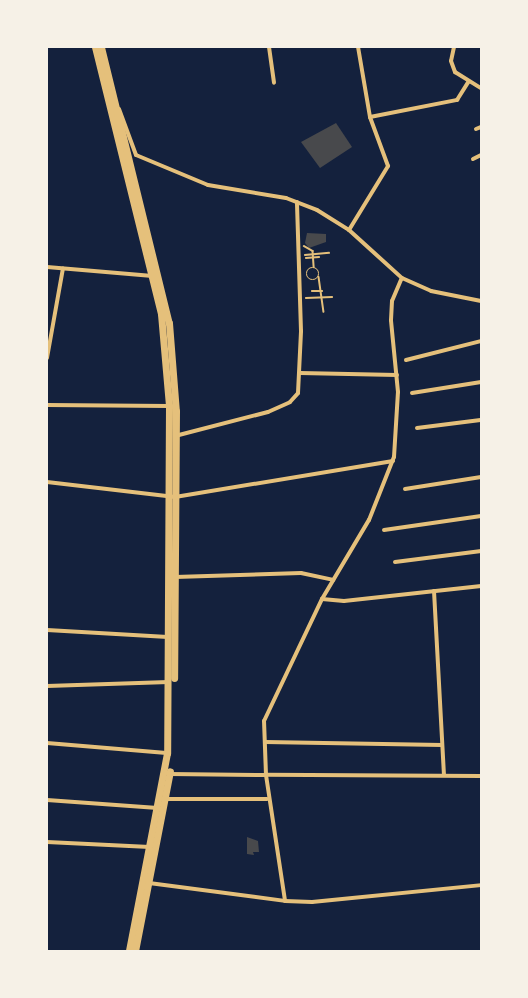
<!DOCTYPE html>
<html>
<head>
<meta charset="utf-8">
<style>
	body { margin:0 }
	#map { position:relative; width:528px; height:998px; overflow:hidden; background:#14213d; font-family:"Archivo Narrow",sans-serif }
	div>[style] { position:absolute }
	.building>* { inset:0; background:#48494c }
	.path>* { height:1.5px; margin:-0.75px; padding:0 0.75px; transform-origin:0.75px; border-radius:0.75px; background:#e5c07b }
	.path>.ring { margin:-0.75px; padding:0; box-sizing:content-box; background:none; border:1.5px solid #e5c07b; border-radius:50% }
	.minor>* { height:4px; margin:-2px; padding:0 2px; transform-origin:2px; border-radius:2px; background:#e5c07b }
	.secondary>* { height:7px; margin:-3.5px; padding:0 3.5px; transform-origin:3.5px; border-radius:3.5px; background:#e5c07b }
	span { translate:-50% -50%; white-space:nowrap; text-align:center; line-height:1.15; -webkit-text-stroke:3.5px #f6f1e7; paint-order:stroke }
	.frame { position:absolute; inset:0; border:48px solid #f6f1e7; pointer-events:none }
</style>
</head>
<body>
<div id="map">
	<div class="building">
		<i style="clip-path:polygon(336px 123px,352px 147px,320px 168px,301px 142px)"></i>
		<i style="clip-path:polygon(307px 233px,326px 234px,326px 242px,309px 248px,305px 243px)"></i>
		<i style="clip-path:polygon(247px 837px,258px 841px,259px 852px,253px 852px,254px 855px,247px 854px)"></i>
	</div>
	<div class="path">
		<i style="left:304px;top:246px;width:10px;rotate:29deg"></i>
		<i style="left:313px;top:251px;width:16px;rotate:86deg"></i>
		<i style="left:305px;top:255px;width:24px;rotate:-5deg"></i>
		<i style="left:306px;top:258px;width:13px;rotate:-4deg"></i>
		<i class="ring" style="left:307px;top:268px;width:10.5px;height:10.5px"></i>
		<i style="left:319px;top:277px;width:35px;rotate:82deg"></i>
		<i style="left:312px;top:291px;width:10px"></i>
		<i style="left:306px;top:298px;width:26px;rotate:-2deg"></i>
	</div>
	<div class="minor">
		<i style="left:269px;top:47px;width:36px;rotate:82deg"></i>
		<i style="left:454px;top:47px;width:14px;rotate:102deg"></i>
		<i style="left:451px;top:61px;width:12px;rotate:70deg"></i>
		<i style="left:455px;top:72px;width:31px;rotate:32deg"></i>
		<i style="left:119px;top:109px;width:49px;rotate:69.7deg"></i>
		<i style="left:136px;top:155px;width:78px;rotate:22.6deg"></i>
		<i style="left:208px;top:185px;width:79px;rotate:9.5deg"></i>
		<i style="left:286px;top:198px;width:33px;rotate:21deg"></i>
		<i style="left:317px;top:210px;width:38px;rotate:32deg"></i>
		<i style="left:349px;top:230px;width:72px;rotate:42.2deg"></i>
		<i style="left:402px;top:278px;width:32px;rotate:24deg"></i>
		<i style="left:431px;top:291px;width:51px;rotate:11.3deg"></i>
		<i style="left:370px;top:117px;width:89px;rotate:-11.1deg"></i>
		<i style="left:457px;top:100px;width:22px;rotate:-58deg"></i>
		<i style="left:476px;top:129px;width:5px;rotate:-22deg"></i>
		<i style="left:473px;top:159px;width:9px;rotate:-27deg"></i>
		<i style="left:349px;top:230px;width:75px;rotate:-58.6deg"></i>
		<i style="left:388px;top:166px;width:52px;rotate:-110.2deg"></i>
		<i style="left:370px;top:117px;width:71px;rotate:-99.7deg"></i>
		<i style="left:47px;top:267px;width:106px;rotate:4.9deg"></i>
		<i style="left:47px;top:358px;width:91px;rotate:-79.9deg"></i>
		<i style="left:406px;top:360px;width:77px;rotate:-14.2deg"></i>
		<i style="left:300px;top:373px;width:97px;rotate:1.2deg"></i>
		<i style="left:412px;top:393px;width:70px;rotate:-9.1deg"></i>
		<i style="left:47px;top:405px;width:122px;rotate:0.5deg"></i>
		<i style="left:417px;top:428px;width:64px;rotate:-7.1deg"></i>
		<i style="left:175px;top:436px;width:96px;rotate:-14.5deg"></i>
		<i style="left:268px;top:412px;width:24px;rotate:-24deg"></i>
		<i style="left:290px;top:402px;width:12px;rotate:-48deg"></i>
		<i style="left:298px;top:393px;width:62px;rotate:-87.2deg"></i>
		<i style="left:301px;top:331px;width:129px;rotate:-91.8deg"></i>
		<i style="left:47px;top:482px;width:129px;rotate:6.7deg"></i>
		<i style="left:175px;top:497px;width:221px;rotate:-9.4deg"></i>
		<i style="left:405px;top:489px;width:77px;rotate:-9deg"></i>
		<i style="left:384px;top:530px;width:98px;rotate:-8.2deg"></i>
		<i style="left:395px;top:562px;width:87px;rotate:-7.3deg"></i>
		<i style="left:175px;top:577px;width:126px;rotate:-1.8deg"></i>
		<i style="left:301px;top:573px;width:33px;rotate:12deg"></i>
		<i style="left:434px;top:591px;width:184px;rotate:86.9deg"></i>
		<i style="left:322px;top:599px;width:92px;rotate:-59.3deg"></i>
		<i style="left:369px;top:520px;width:68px;rotate:-68.4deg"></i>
		<i style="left:394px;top:457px;width:65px;rotate:-86.5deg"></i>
		<i style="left:398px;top:392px;width:72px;rotate:-95.6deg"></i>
		<i style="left:391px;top:320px;width:19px;rotate:-87deg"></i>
		<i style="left:392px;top:301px;width:25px;rotate:-67deg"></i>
		<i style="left:47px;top:630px;width:121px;rotate:3.3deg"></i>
		<i style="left:47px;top:686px;width:122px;rotate:-1.9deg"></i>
		<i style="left:265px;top:742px;width:177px;rotate:1deg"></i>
		<i style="left:47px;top:743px;width:120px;rotate:4.8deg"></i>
		<i style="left:169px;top:774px;width:97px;rotate:0.6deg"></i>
		<i style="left:266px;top:775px;width:54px;rotate:-92.1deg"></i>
		<i style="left:264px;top:721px;width:135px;rotate:-64.6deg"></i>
		<i style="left:322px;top:599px;width:22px;rotate:5deg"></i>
		<i style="left:344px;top:601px;width:138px;rotate:-6.2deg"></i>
		<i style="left:481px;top:776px;width:215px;rotate:-179.7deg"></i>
		<i style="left:266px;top:775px;width:127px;rotate:81.4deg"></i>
		<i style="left:285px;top:901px;width:27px;rotate:2deg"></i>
		<i style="left:312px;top:902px;width:170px;rotate:-5.7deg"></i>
		<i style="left:166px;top:799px;width:101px"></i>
		<i style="left:47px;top:800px;width:111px;rotate:4.1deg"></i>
		<i style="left:47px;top:842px;width:103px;rotate:2.8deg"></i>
		<i style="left:149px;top:883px;width:137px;rotate:7.5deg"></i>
	</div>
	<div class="secondary">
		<i style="left:95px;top:47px;width:275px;rotate:76.1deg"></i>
		<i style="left:161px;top:314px;width:92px;rotate:85deg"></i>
		<i style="left:169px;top:406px;width:347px;rotate:90.3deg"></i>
		<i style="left:167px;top:753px;width:202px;rotate:100.9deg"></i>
		<i style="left:101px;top:47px;width:284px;rotate:76.2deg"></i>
		<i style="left:169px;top:323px;width:88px;rotate:85.5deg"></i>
		<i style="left:176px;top:411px;width:267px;rotate:90.4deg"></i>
		<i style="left:135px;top:951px;width:183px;rotate:-79deg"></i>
	</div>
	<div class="frame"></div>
</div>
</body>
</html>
